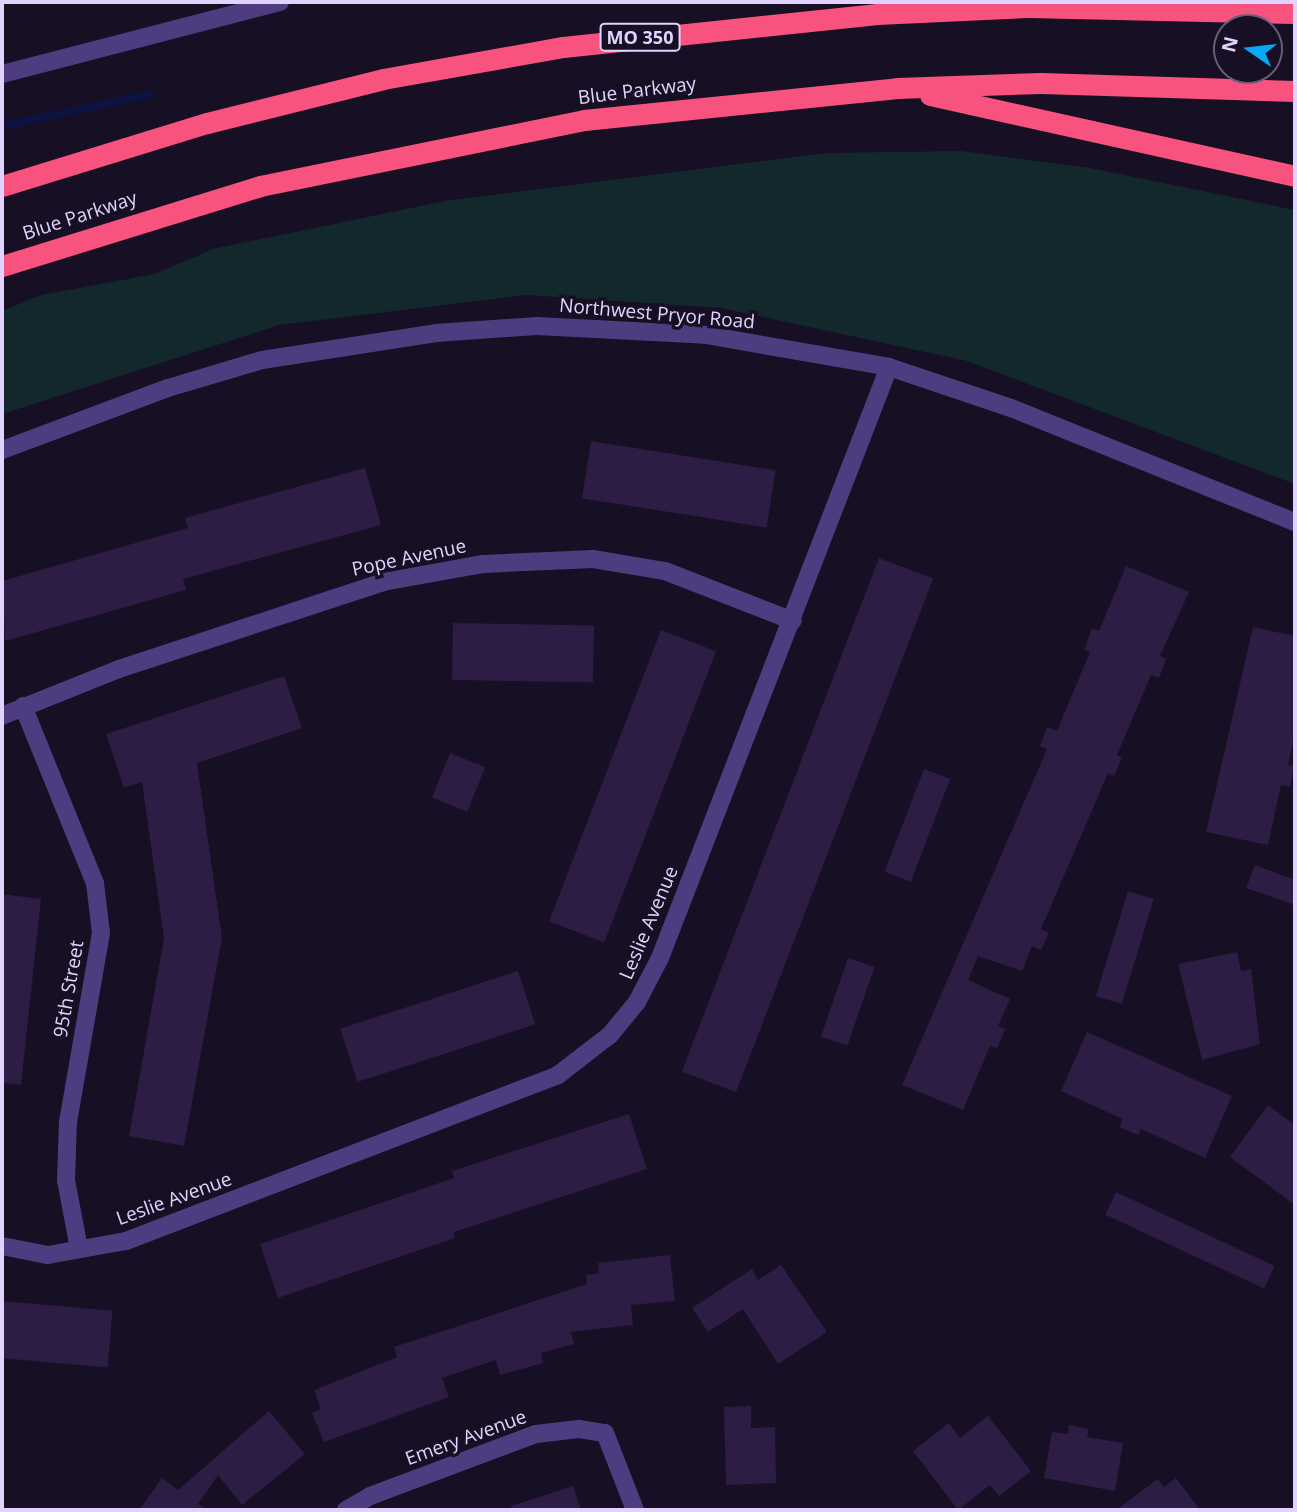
<!DOCTYPE html>
<html>
<head>
<meta charset="utf-8">
<style>
	body { margin:0 }
	#map { position:relative; width:1297px; height:1512px; overflow:hidden; background:#170f23; font-family:"Open Sans",sans-serif }
	div>[style] { position:absolute }
	.green>* { inset:0; background:#12282d }
	.stream>* { height:8px; margin:-4px; padding:0 4px; transform-origin:4px; border-radius:4px; background:#0c1340 }
	.building>* { inset:0; background:#2d1c43; transform-origin:0 0 }
	.street>* { height:18px; margin:-9px; padding:0 9px; transform-origin:9px; border-radius:9px; background:#4e3c80 }
	.highway>* { height:21px; margin:-10.5px; padding:0 10.5px; transform-origin:10.5px; border-radius:10.5px; background:#f8537e }
	span { translate:-50% -50%; white-space:nowrap; text-align:center; line-height:1.15; -webkit-text-stroke:7px #170f23; paint-order:stroke }
	.shield-label span { padding:2px 5px; background:#170f23; border:2px solid; border-radius:5px; -webkit-text-stroke-width:0 }
	.shield-label { font-size:18px; color:#e1d3fd; font-weight:700 }
	.street-label { font-size:19px; color:#e1d3fd }
	.frame { position:absolute; inset:0; border:4px solid #e1d3fd; pointer-events:none }
	.north { position:absolute; left:1213px; top:14px; width:70px; height:70px; box-sizing:border-box; background:#170f23; border:2px solid #685d7a; border-radius:50%; rotate:284deg; font-size:19px; font-weight:700; line-height:28px; text-align:center; color:#e1d3fd }
	.north::after { content:''; display:block; margin:auto; width:24px; height:32px; background:#09a8f3; clip-path:polygon(50% 0,100% 100%,50% 72%,0 100%) }
</style>
</head>
<body>
<div id="map">
	<div class="green">
		<i style="clip-path:polygon(961px 151px,1090px 168px,1295px 210px,1295px 484px,967px 361px,721px 308px,527px 295px,279px 325px,2px 414px,2px 311px,41px 295px,155px 274px,213px 249px,445px 201px,826px 153px)"></i>
	</div>
	<div class="stream">
		<i style="left:2px;top:126px;width:151px;rotate:-12.2deg"></i>
	</div>
	<div class="building">
		<i style="left:591px;top:441px;width:187px;height:58px;rotate:9deg"></i>
		<i style="clip-path:polygon(365px 468px,381px 525px,183px 579px,186px 590px,5px 641px,2px 581px,188px 528px,185px 518px)"></i>
		<i style="left:879px;top:558px;width:58px;height:550px;rotate:21deg"></i>
		<i style="clip-path:polygon(1126px 566px,1189px 592px,1160px 656px,1166px 659px,1159px 678px,1151px 675px,1117px 755px,1122px 758px,1114px 776px,1108px 773px,1041px 929px,1049px 933px,1041px 950px,1032px 946px,1022px 971px,978px 956px,968px 980px,1010px 999px,998px 1026px,1005px 1029px,997px 1048px,990px 1046px,963px 1110px,902px 1085px,1047px 749px,1040px 746px,1047px 727px,1057px 731px,1090px 652px,1084px 650px,1092px 628px,1099px 631px)"></i>
		<i style="left:453px;top:623px;width:141px;height:57px;rotate:1deg"></i>
		<i style="clip-path:polygon(1253px 627px,1295px 636px,1295px 733px,1288px 765px,1294px 766px,1290px 787px,1281px 785px,1268px 845px,1206px 832px)"></i>
		<i style="left:661px;top:630px;width:59px;height:312px;rotate:21deg"></i>
		<i style="clip-path:polygon(284px 676px,302px 728px,197px 763px,222px 938px,184px 1146px,129px 1136px,164px 938px,142px 782px,124px 788px,106px 734px)"></i>
		<i style="left:450px;top:753px;width:38px;height:48px;rotate:22deg"></i>
		<i style="left:924px;top:769px;width:28px;height:110px;rotate:21deg"></i>
		<i style="clip-path:polygon(1255px 865px,1295px 880px,1295px 905px,1246px 888px)"></i>
		<i style="left:1128px;top:891px;width:27px;height:110px;rotate:17deg"></i>
		<i style="clip-path:polygon(2px 894px,41px 899px,21px 1085px,2px 1083px)"></i>
		<i style="clip-path:polygon(1237px 952px,1241px 971px,1251px 969px,1260px 1044px,1202px 1060px,1178px 964px)"></i>
		<i style="left:848px;top:958px;width:28px;height:83px;rotate:19deg"></i>
		<i style="left:518px;top:971px;width:56px;height:187px;rotate:72deg"></i>
		<i style="clip-path:polygon(1087px 1032px,1232px 1096px,1205px 1158px,1141px 1129px,1138px 1135px,1119px 1127px,1123px 1119px,1061px 1091px)"></i>
		<i style="clip-path:polygon(1268px 1105px,1295px 1125px,1295px 1205px,1230px 1157px)"></i>
		<i style="clip-path:polygon(629px 1114px,647px 1169px,454px 1232px,455px 1238px,278px 1298px,260px 1244px,454px 1178px,452px 1171px)"></i>
		<i style="left:1116px;top:1192px;width:175px;height:25px;rotate:25deg"></i>
		<i style="clip-path:polygon(670px 1255px,675px 1301px,631px 1305px,633px 1325px,571px 1332px,574px 1344px,541px 1353px,543px 1363px,500px 1375px,496px 1360px,442px 1378px,449px 1397px,324px 1442px,312px 1413px,321px 1409px,314px 1390px,397px 1357px,394px 1347px,587px 1284px,586px 1275px,599px 1273px,598px 1263px)"></i>
		<i style="clip-path:polygon(781px 1265px,827px 1332px,778px 1364px,743px 1309px,708px 1332px,692px 1308px,752px 1269px,758px 1280px)"></i>
		<i style="left:2px;top:1301px;width:111px;height:57px;rotate:5deg"></i>
		<i style="clip-path:polygon(751px 1406px,751px 1428px,775px 1427px,776px 1483px,726px 1485px,724px 1407px)"></i>
		<i style="clip-path:polygon(269px 1411px,305px 1454px,242px 1505px,218px 1475px,198px 1504px,207px 1510px,139px 1510px,162px 1478px,178px 1490px)"></i>
		<i style="clip-path:polygon(988px 1416px,1031px 1471px,999px 1496px,990px 1485px,958px 1510px,913px 1451px,949px 1423px,960px 1438px)"></i>
		<i style="clip-path:polygon(1069px 1425px,1089px 1429px,1087px 1437px,1123px 1443px,1115px 1491px,1044px 1478px,1052px 1432px,1068px 1434px)"></i>
		<i style="clip-path:polygon(1176px 1478px,1200px 1510px,1116px 1510px,1158px 1479px,1164px 1487px)"></i>
		<i style="clip-path:polygon(573px 1486px,581px 1510px,511px 1510px,511px 1506px)"></i>
	</div>
	<div class="street">
		<i style="left:2px;top:74px;width:287px;rotate:-14.5deg"></i>
		<i style="left:2px;top:450px;width:177px;rotate:-20.5deg"></i>
		<i style="left:168px;top:388px;width:98px;rotate:-16.6deg"></i>
		<i style="left:262px;top:360px;width:176px;rotate:-8.8deg"></i>
		<i style="left:436px;top:333px;width:101px;rotate:-4deg"></i>
		<i style="left:537px;top:326px;width:169px;rotate:3deg"></i>
		<i style="left:706px;top:335px;width:186px;rotate:9.9deg"></i>
		<i style="left:889px;top:367px;width:129px;rotate:18.6deg"></i>
		<i style="left:1011px;top:408px;width:306px;rotate:21.9deg"></i>
		<i style="left:23px;top:706px;width:191px;rotate:67.9deg"></i>
		<i style="left:95px;top:883px;width:50px;rotate:83.2deg"></i>
		<i style="left:101px;top:933px;width:192px;rotate:99.9deg"></i>
		<i style="left:68px;top:1122px;width:58px;rotate:92deg"></i>
		<i style="left:66px;top:1180px;width:70px;rotate:79.3deg"></i>
		<i style="left:2px;top:716px;width:126px;rotate:-21.9deg"></i>
		<i style="left:119px;top:669px;width:278px;rotate:-18.2deg"></i>
		<i style="left:383px;top:582px;width:102px;rotate:-10.2deg"></i>
		<i style="left:483px;top:564px;width:110px;rotate:-2.6deg"></i>
		<i style="left:593px;top:559px;width:73px;rotate:9.5deg"></i>
		<i style="left:665px;top:571px;width:137px;rotate:21.3deg"></i>
		<i style="left:2px;top:1246px;width:47px;rotate:11.1deg"></i>
		<i style="left:48px;top:1255px;width:79px;rotate:-10.2deg"></i>
		<i style="left:126px;top:1241px;width:463px;rotate:-21deg"></i>
		<i style="left:558px;top:1075px;width:66px;rotate:-37.6deg"></i>
		<i style="left:610px;top:1035px;width:43px;rotate:-50.7deg"></i>
		<i style="left:637px;top:1002px;width:50px;rotate:-62.4deg"></i>
		<i style="left:660px;top:958px;width:634px;rotate:-68.82deg"></i>
		<i style="left:346px;top:1510px;width:28px;rotate:-30deg"></i>
		<i style="left:370px;top:1496px;width:177px;rotate:-20.5deg"></i>
		<i style="left:536px;top:1434px;width:43px;rotate:-6.6deg"></i>
		<i style="left:579px;top:1429px;width:26px;rotate:9deg"></i>
		<i style="left:605px;top:1433px;width:83px;rotate:68.7deg"></i>
	</div>
	<div class="highway">
		<i style="left:930px;top:95px;width:374px;rotate:12.5deg"></i>
		<i style="left:2px;top:186px;width:214px;rotate:-17.1deg"></i>
		<i style="left:207px;top:123px;width:181px;rotate:-14deg"></i>
		<i style="left:383px;top:79px;width:183px;rotate:-10.1deg"></i>
		<i style="left:563px;top:47px;width:316px;rotate:-6deg"></i>
		<i style="left:877px;top:14px;width:151px;rotate:-2.7deg"></i>
		<i style="left:1028px;top:7px;width:267px;rotate:1.3deg"></i>
		<i style="left:2px;top:266px;width:270px;rotate:-17.2deg"></i>
		<i style="left:260px;top:186px;width:331px;rotate:-11.5deg"></i>
		<i style="left:584px;top:120px;width:315px;rotate:-5.8deg"></i>
		<i style="left:897px;top:88px;width:144px;rotate:-2deg"></i>
		<i style="left:1041px;top:83px;width:254px;rotate:1.8deg"></i>
	</div>
	<div class="shield-label">
		<span style="left:640px;top:37px">MO 350</span>
	</div>
	<div class="street-label">
		<span style="left:637px;top:91px;rotate:-7deg">Blue Parkway</span>
		<span style="left:80px;top:216px;rotate:-18deg">Blue Parkway</span>
		<span style="left:657px;top:314px;rotate:5deg">Northwest Pryor Road</span>
		<span style="left:409px;top:558px;rotate:-12deg">Pope Avenue</span>
		<span style="left:649px;top:923px;rotate:-67deg">Leslie Avenue</span>
		<span style="left:69px;top:989px;rotate:-80deg">95th Street</span>
		<span style="left:174px;top:1199px;rotate:-20deg">Leslie Avenue</span>
		<span style="left:466px;top:1438px;rotate:-20deg">Emery Avenue</span>
	</div>
	<div class="frame"></div>
	<div class="north">N</div>
</div>
</body>
</html>
